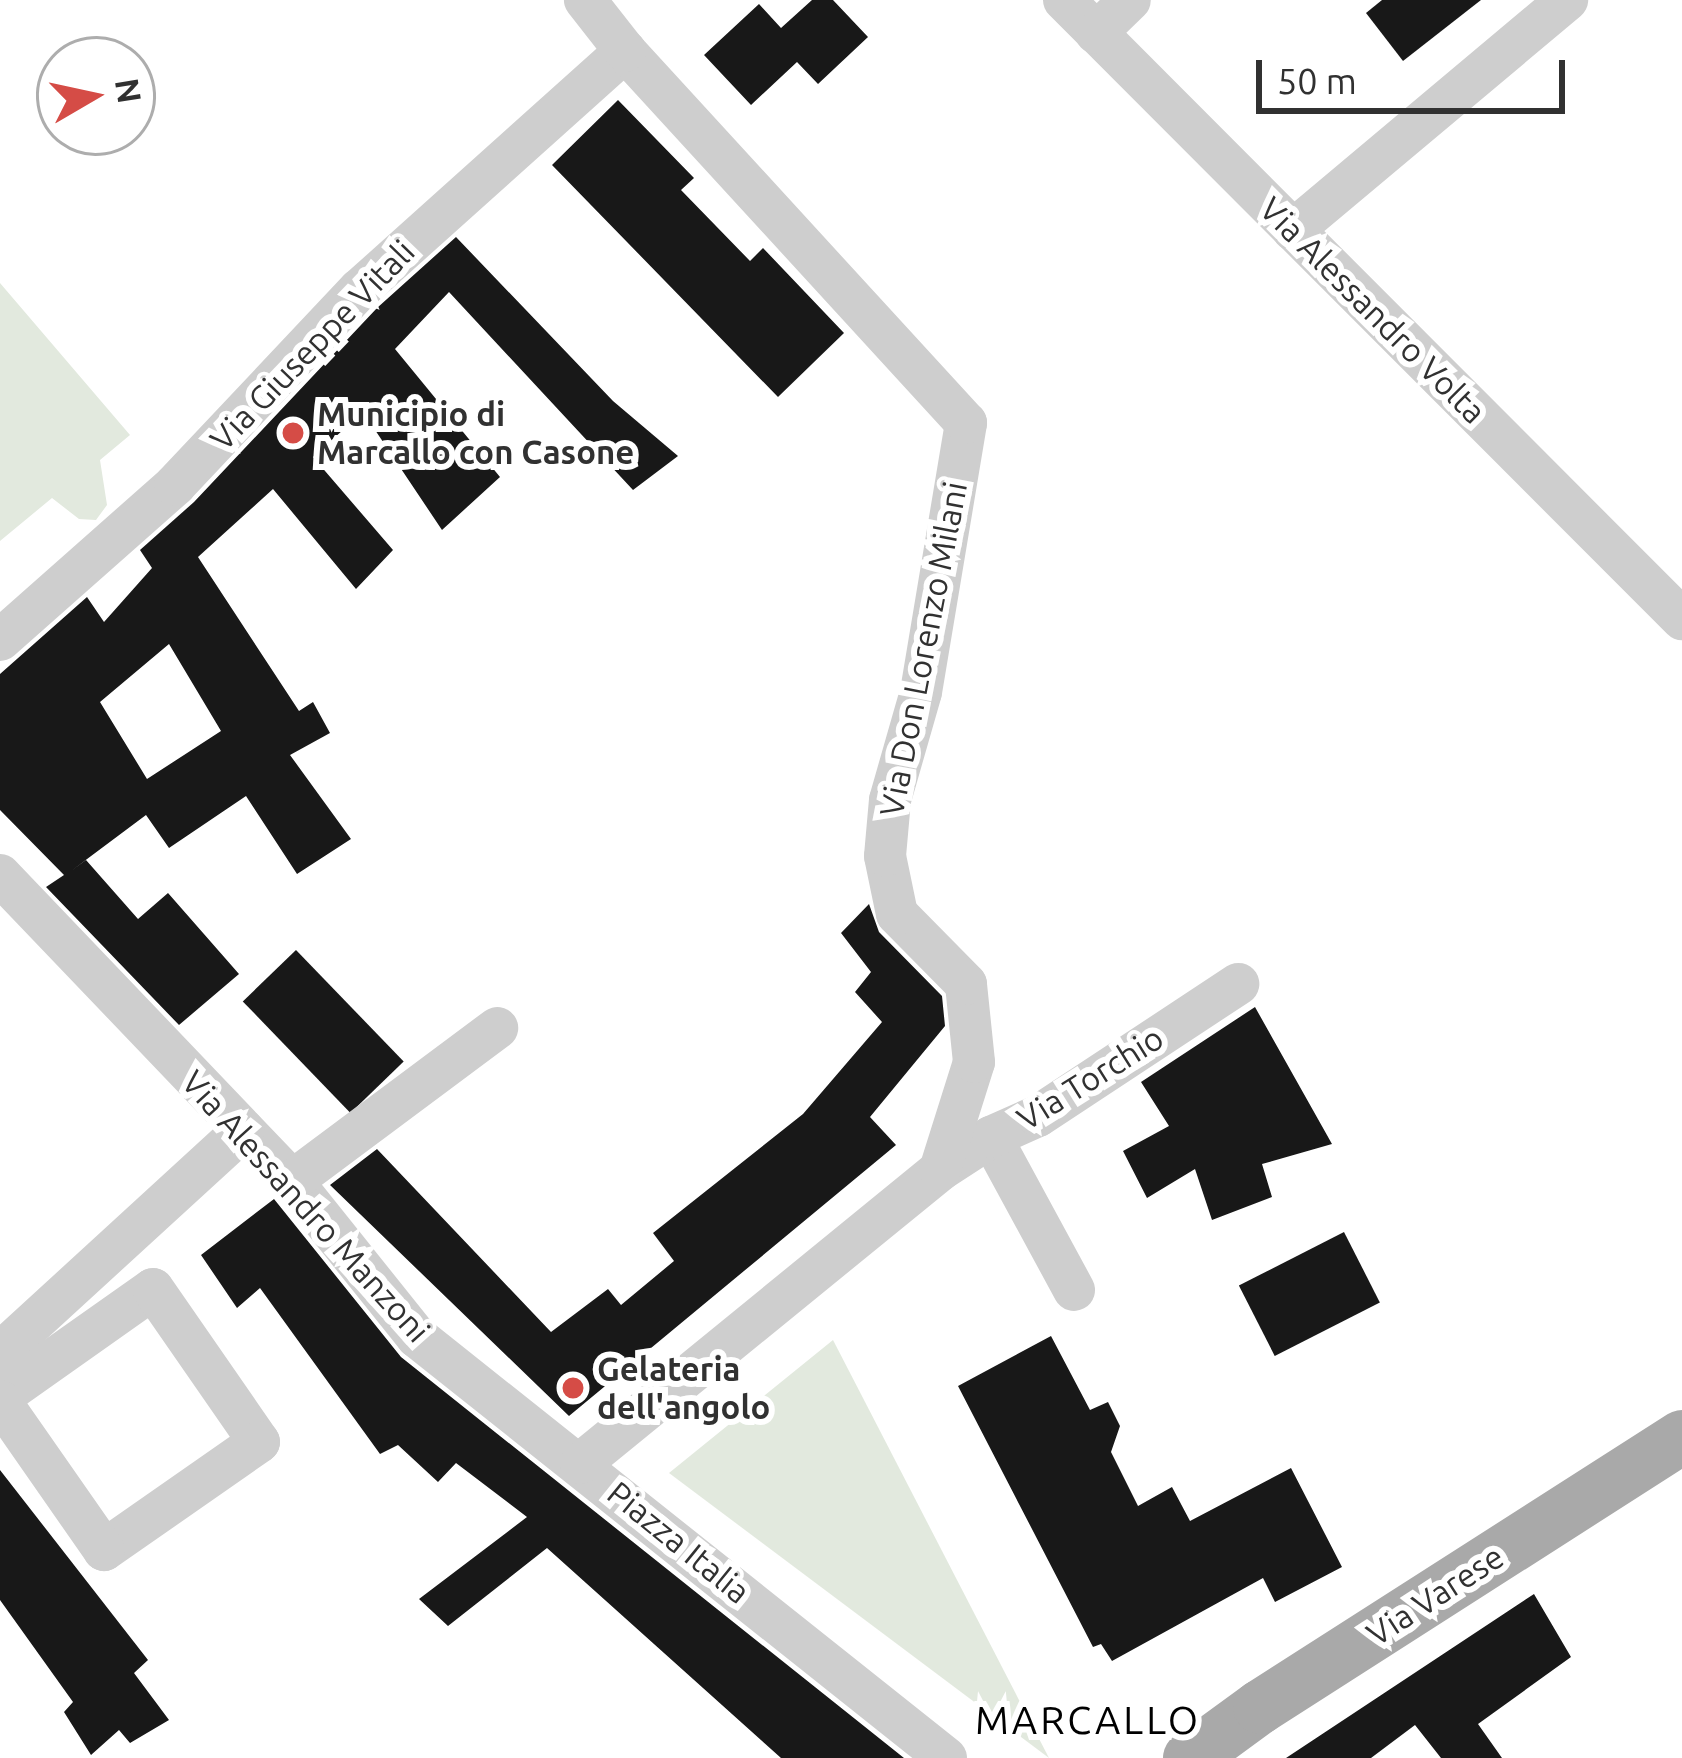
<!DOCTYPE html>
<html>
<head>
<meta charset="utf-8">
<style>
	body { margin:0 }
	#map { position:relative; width:1682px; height:1758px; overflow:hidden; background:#fff; font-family:Ubuntu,sans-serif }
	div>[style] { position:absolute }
	.green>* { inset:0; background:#e2e9de }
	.building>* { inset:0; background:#181818; transform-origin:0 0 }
	.minor>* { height:42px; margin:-21px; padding:0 21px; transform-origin:21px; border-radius:21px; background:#cecece }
	.major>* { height:54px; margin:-27px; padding:0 27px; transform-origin:27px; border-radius:27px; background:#a9a9a9 }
	.dots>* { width:33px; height:33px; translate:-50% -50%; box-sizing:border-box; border:6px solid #fff; border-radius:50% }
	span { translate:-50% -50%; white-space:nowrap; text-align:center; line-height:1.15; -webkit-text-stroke:12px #fff; paint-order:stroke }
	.street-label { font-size:33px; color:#313131 }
	.poi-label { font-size:33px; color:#313131; font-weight:700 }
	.left { translate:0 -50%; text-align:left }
	.quarter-label { font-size:39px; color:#000; letter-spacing:3px }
	.north { position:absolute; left:36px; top:36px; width:120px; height:120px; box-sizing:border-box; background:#fff; border:3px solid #adadad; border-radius:50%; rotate:81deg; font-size:33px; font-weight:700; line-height:48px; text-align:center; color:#313131 }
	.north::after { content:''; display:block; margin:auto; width:42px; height:54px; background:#d54c46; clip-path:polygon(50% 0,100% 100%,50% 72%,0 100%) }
	.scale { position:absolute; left:1256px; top:60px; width:309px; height:54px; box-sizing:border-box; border:6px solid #313131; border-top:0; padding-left:15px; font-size:36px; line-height:42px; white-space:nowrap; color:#313131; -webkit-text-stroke:9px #fff; paint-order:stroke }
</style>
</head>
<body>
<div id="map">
	<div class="green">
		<i style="clip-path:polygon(0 283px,130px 435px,100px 460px,107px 505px,96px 520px,79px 519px,52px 498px,0 541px)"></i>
		<i style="clip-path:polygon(833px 1340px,1049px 1758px,669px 1473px)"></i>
	</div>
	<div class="building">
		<i style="clip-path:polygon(812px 0,833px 0,868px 37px,818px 84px,797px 62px,751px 105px,704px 55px,759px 4px,781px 28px)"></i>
		<i style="clip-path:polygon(1382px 0,1481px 0,1403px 61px,1366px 13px)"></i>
		<i style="clip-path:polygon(618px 100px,694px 178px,681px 190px,750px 261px,763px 248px,844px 333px,778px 397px,552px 165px)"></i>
		<i style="clip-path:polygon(evenodd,456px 237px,613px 401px,678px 456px,633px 490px,449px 292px,395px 349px,500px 477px,442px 530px,363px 412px,313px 457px,393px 550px,356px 589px,273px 489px,198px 557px,299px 711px,313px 702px,330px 733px,290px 755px,351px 839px,297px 874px,246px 796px,169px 848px,146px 815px,71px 871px,86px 860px,138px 919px,168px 893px,239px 974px,179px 1025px,46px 887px,64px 875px,0 810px,0 674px,87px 597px,104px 622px,152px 568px,140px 550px,194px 502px,377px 308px,456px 237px,169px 644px,221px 731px,147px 779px,100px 702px,169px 644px)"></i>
		<i style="clip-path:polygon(869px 904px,879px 932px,942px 996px,945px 1026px,870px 1117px,896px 1145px,569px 1416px,330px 1185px,377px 1149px,551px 1332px,608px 1289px,621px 1305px,674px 1261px,653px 1233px,803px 1114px,882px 1022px,855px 992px,871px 972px,841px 933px)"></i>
		<i style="left:296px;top:950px;width:155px;height:74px;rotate:46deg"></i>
		<i style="clip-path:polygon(1255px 1007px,1332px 1144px,1262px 1164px,1272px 1197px,1212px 1220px,1195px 1169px,1147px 1198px,1123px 1151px,1169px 1126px,1141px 1082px)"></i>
		<i style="clip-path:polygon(274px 1199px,401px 1357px,904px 1758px,781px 1758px,547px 1548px,448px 1626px,419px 1599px,527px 1517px,456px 1463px,438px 1482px,398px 1445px,380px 1454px,260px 1288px,237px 1308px,201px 1255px)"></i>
		<i style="left:1344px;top:1232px;width:79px;height:118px;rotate:63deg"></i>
		<i style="clip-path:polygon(1051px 1336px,1090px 1410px,1108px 1402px,1120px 1426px,1111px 1452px,1138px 1506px,1172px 1487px,1190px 1521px,1291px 1468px,1342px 1567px,1275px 1602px,1263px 1578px,1112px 1661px,1101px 1644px,1093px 1647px,958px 1386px)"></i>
		<i style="clip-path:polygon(0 1470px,148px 1660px,134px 1673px,169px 1720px,130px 1743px,119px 1730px,91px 1755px,64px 1712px,73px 1702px,0 1600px)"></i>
		<i style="clip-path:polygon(1534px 1594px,1571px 1657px,1478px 1724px,1502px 1758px,1441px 1758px,1415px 1725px,1371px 1758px,1286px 1758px)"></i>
	</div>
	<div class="minor">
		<i style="left:1064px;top:0;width:875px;rotate:45.05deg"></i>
		<i style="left:1096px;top:33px;width:47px;rotate:-44.1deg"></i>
		<i style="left:1293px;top:230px;width:358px;rotate:-40deg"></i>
		<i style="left:0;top:640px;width:234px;rotate:-41.5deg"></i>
		<i style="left:175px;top:485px;width:268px;rotate:-46.7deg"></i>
		<i style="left:359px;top:290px;width:358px;rotate:-41.9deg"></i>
		<i style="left:0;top:875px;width:423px;rotate:46.3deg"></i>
		<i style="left:292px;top:1181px;width:200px;rotate:51.3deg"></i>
		<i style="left:417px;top:1337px;width:676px;rotate:38.51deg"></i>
		<i style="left:991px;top:1137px;width:174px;rotate:61.5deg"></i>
		<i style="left:940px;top:1170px;width:61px;rotate:-32.9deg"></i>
		<i style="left:991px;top:1137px;width:51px;rotate:-24.1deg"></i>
		<i style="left:1038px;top:1116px;width:240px;rotate:-33.4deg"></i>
		<i style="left:292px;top:1181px;width:256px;rotate:-36.7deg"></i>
		<i style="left:0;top:1353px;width:330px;rotate:-42.5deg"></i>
		<i style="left:0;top:1397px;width:187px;rotate:-35.2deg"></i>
		<i style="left:153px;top:1289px;width:186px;rotate:55.3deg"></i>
		<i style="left:259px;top:1442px;width:189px;rotate:145.1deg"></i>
		<i style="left:104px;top:1550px;width:182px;rotate:-124.9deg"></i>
		<i style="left:581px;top:1463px;width:463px;rotate:-39.2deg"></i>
		<i style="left:940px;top:1170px;width:113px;rotate:-72.5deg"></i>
		<i style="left:974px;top:1062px;width:78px;rotate:-95.9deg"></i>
		<i style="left:966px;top:984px;width:98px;rotate:-134.6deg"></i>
		<i style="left:897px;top:914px;width:59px;rotate:-101.7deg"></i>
		<i style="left:885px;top:856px;width:56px;rotate:-84.9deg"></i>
		<i style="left:890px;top:800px;width:112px;rotate:-74deg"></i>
		<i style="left:921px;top:692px;width:273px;rotate:-80.5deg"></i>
		<i style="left:966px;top:423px;width:505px;rotate:-132.51deg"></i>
		<i style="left:625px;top:51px;width:65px;rotate:-128.1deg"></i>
	</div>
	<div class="major">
		<i style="left:1190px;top:1758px;width:87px;rotate:-36.1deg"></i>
		<i style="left:1260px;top:1707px;width:501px;rotate:-32.61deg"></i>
	</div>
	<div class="dots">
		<i style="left:293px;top:433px;background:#d54c46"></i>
		<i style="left:573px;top:1388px;background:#d54c46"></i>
	</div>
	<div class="street-label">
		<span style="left:1373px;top:310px;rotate:45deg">Via Alessandro Volta</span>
		<span style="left:312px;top:345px;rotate:-46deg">Via Giuseppe Vitali</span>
		<span style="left:923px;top:649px;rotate:-79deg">Via Don Lorenzo Milani</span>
		<span style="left:1090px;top:1078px;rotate:-32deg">Via Torchio</span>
		<span style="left:306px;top:1206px;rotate:48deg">Via Alessandro Manzoni</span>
		<span style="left:679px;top:1542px;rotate:39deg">Piazza Italia</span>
		<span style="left:1435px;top:1595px;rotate:-33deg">Via Varese</span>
	</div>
	<div class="poi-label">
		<span class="left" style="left:317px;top:433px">Municipio di<br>Marcallo con Casone</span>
		<span class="left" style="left:597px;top:1388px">Gelateria<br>dell'angolo</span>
	</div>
	<div class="quarter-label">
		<span style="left:1088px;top:1720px">MARCALLO</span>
	</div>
	<div class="north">N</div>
	<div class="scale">50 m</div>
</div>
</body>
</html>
